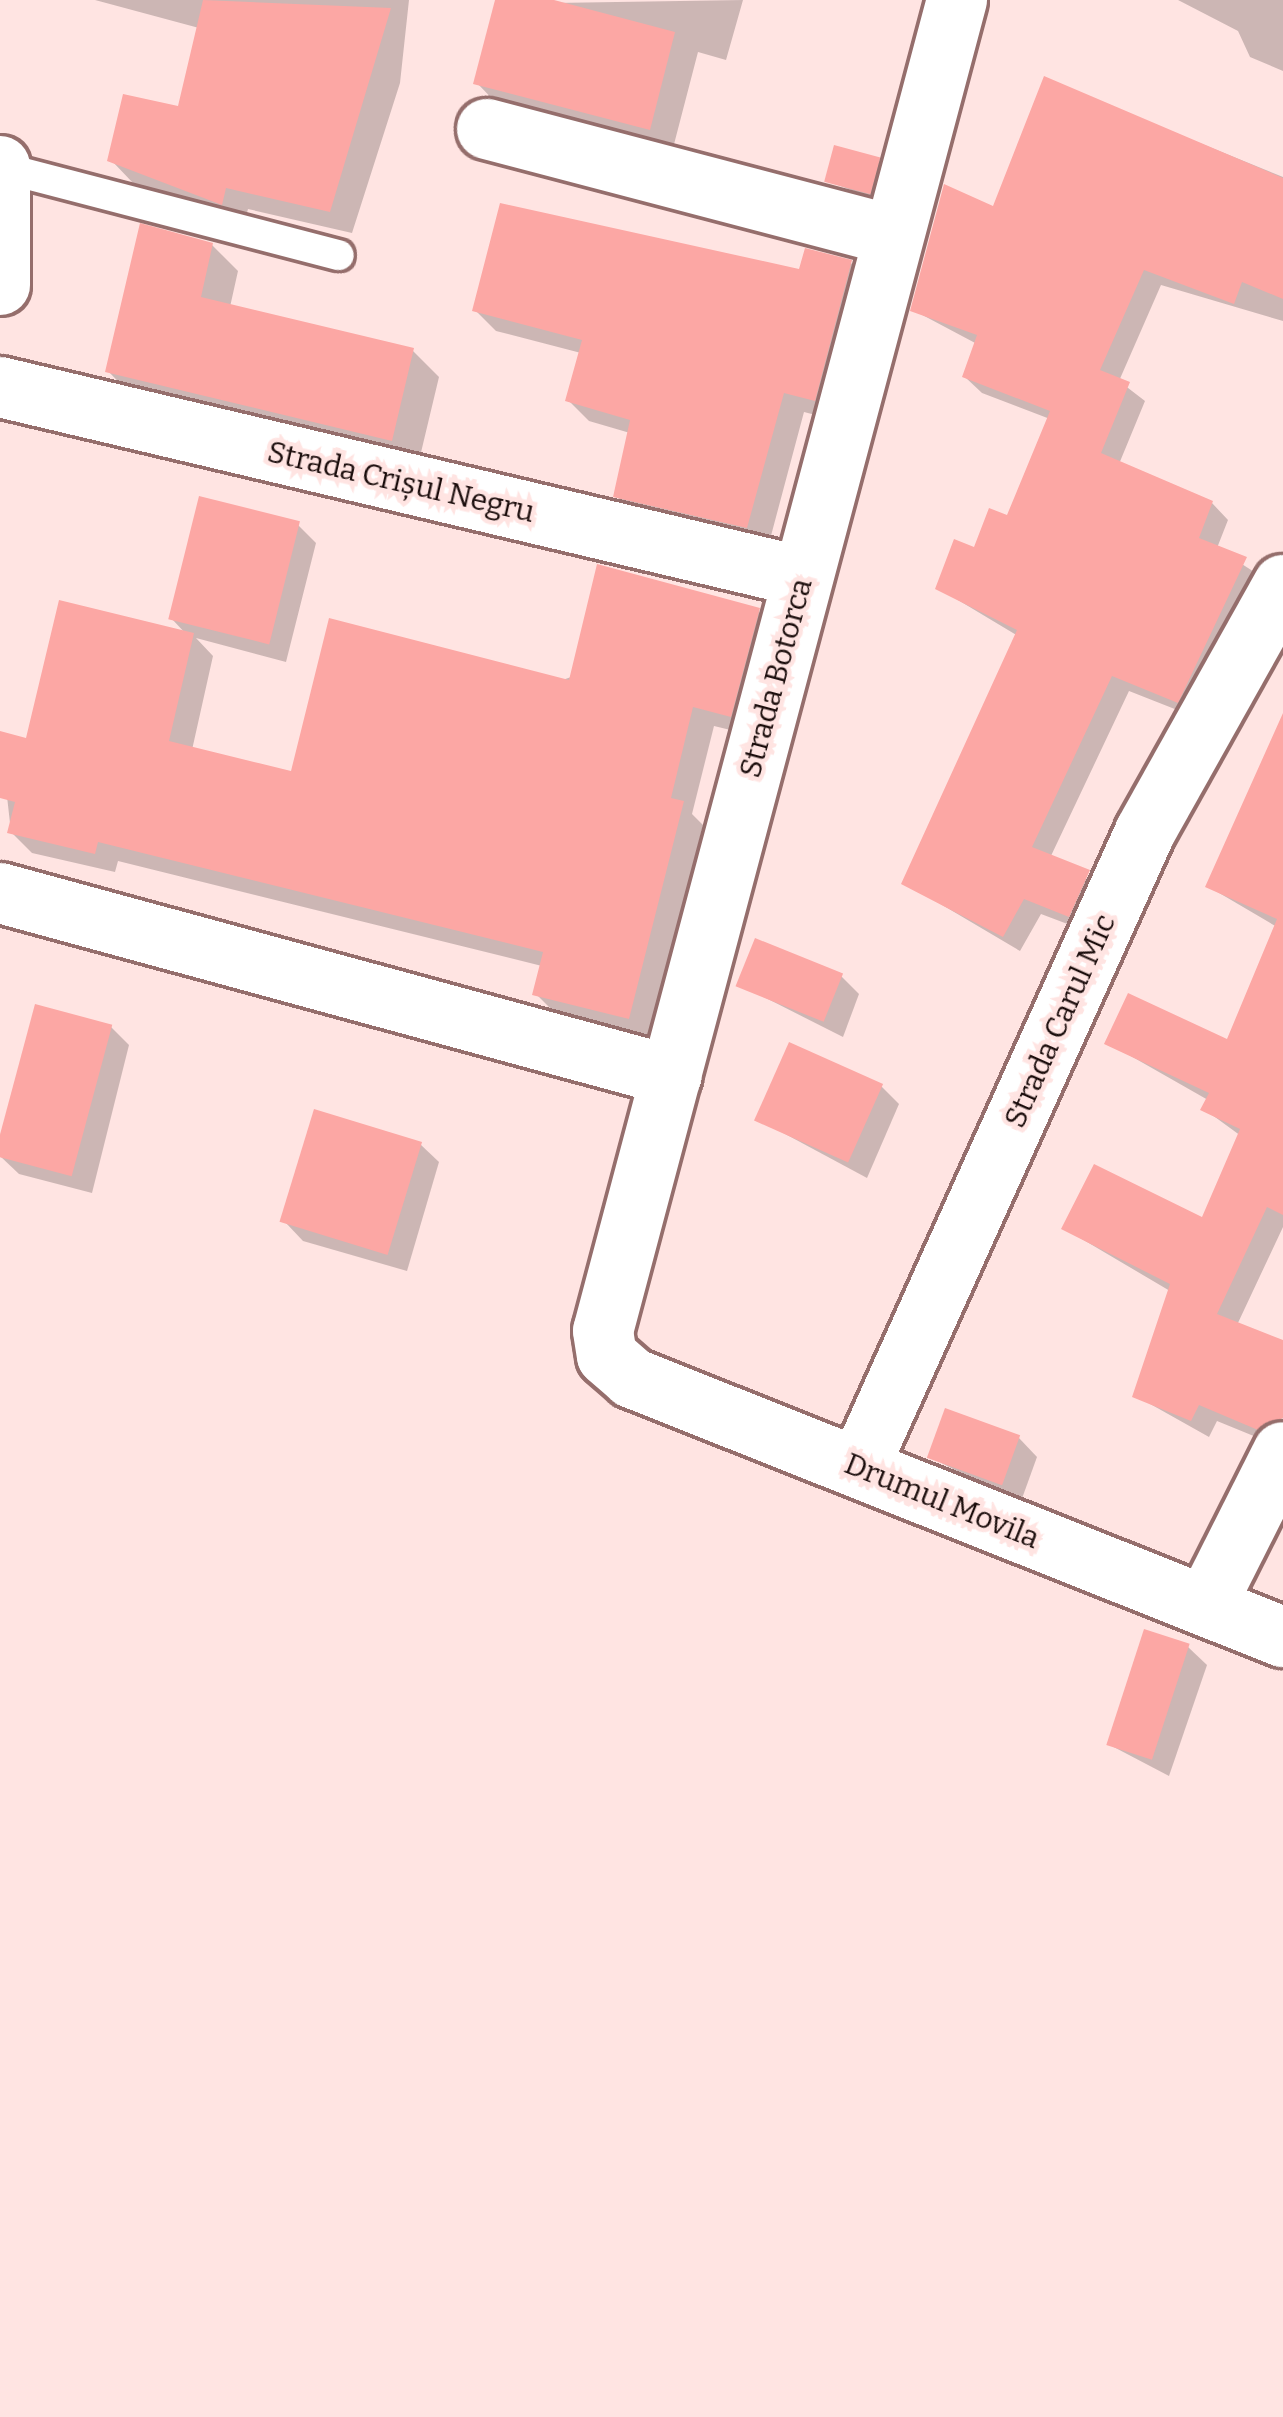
<!DOCTYPE html>
<html>
<head>
<meta charset="utf-8">
<style>
	body { margin:0 }
	#map { position:relative; width:1283px; height:2417px; overflow:hidden; background:#ffe4e2; font-family:Bitter,serif }
	div>[style] { position:absolute }
	.shadow>* { inset:0; background:#0003 }
	.building>* { inset:0; background:#fca7a4; transform-origin:0 0 }
	.roads { filter:drop-shadow(3px 0 #956e6c) drop-shadow(-3px 0 #956e6c) drop-shadow(0 3px #956e6c) drop-shadow(0 -3px #956e6c) }
	.service>* { height:30px; margin:-15px; padding:0 15px; transform-origin:15px; border-radius:15px; background:#fff }
	.minor>* { height:60px; margin:-30px; padding:0 30px; transform-origin:30px; border-radius:30px; background:#fff }
	span { translate:-50% -50%; white-space:nowrap; text-align:center; line-height:1.15; -webkit-text-stroke:9px #ffe4e2; paint-order:stroke }
	.street-label { font-size:30px; color:#1a0c0b }
</style>
</head>
<body>
<div id="map">
	<div class="shadow">
		<i style="clip-path:polygon(95px 0,409px 0,400px 83px,352px 233px,248px 209px,244px 224px,133px 183px,111px 160px,180px 110px,199px 28px)"></i>
		<i style="clip-path:polygon(498px 0,553px 3px,743px 0,726px 60px,698px 52px,672px 152px,500px 107px,477px 83px)"></i>
		<i style="clip-path:polygon(1178px 0,1283px 0,1283px 71px,1250px 57px,1238px 31px)"></i>
		<i style="clip-path:polygon(1045px 80px,1283px 177px,1283px 321px,1161px 285px,1119px 381px,1145px 401px,1119px 464px,1212px 503px,1228px 520px,1217px 548px,1262px 577px,1195px 717px,1129px 691px,1050px 858px,1105px 889px,1086px 931px,1041px 914px,1020px 951px,905px 883px,1018px 636px,938px 588px,1008px 519px,1050px 419px,982px 393px,965px 377px,977px 344px,913px 310px,995px 210px)"></i>
		<i style="clip-path:polygon(878px 160px,887px 169px,878px 200px,827px 181px)"></i>
		<i style="clip-path:polygon(212px 245px,238px 271px,230px 307px,413px 351px,439px 377px,418px 465px,134px 398px,108px 371px)"></i>
		<i style="clip-path:polygon(851px 263px,871px 284px,835px 420px,804px 412px,768px 547px,637px 516px,616px 496px,630px 433px,589px 421px,568px 400px,581px 353px,496px 331px,475px 310px)"></i>
		<i style="clip-path:polygon(298px 525px,316px 543px,286px 662px,196px 638px,213px 656px,192px 750px,293px 775px,758px 611px,779px 632px,751px 735px,714px 726px,692px 814px,703px 825px,650px 1038px,556px 1014px,536px 994px,542px 966px,118px 861px,115px 872px,32px 853px,11px 832px,0 734px,29px 742px,186px 634px,171px 618px)"></i>
		<i style="clip-path:polygon(1283px 772px,1283px 1227px,1237px 1325px,1283px 1342px,1278px 1446px,1217px 1421px,1209px 1437px,1136px 1396px,1170px 1291px,1065px 1229px,1203px 1221px,1241px 1136px,1204px 1109px,1208px 1100px,1108px 1043px,1229px 1043px,1277px 927px,1209px 887px)"></i>
		<i style="clip-path:polygon(841px 976px,859px 994px,843px 1037px,740px 985px)"></i>
		<i style="clip-path:polygon(38px 1007px,110px 1026px,129px 1045px,92px 1193px,19px 1174px,0 1156px)"></i>
		<i style="clip-path:polygon(881px 1086px,899px 1104px,867px 1178px,759px 1120px)"></i>
		<i style="clip-path:polygon(420px 1144px,439px 1162px,407px 1271px,303px 1241px,285px 1222px)"></i>
		<i style="clip-path:polygon(1019px 1438px,1037px 1457px,1020px 1504px,930px 1457px)"></i>
		<i style="clip-path:polygon(1188px 1647px,1207px 1665px,1169px 1776px,1108px 1744px)"></i>
	</div>
	<div class="building">
		<i style="clip-path:polygon(203px 0,391px 8px,330px 212px,226px 188px,222px 205px,107px 161px,123px 94px,178px 106px)"></i>
		<i style="clip-path:polygon(495px 0,554px 0,675px 32px,650px 130px,473px 84px)"></i>
		<i style="clip-path:polygon(1044px 76px,1283px 178px,1283px 299px,1242px 282px,1234px 304px,1144px 270px,1100px 370px,1130px 382px,1101px 453px,1213px 501px,1199px 538px,1247px 557px,1178px 703px,1112px 676px,1032px 847px,1090px 870px,1069px 917px,1024px 899px,1003px 937px,901px 884px,1017px 630px,935px 589px,954px 539px,974px 547px,989px 508px,1007px 515px,1050px 411px,962px 377px,977px 335px,910px 311px,944px 184px,993px 206px)"></i>
		<i style="left:834px;top:145px;width:48px;height:38px;rotate:15deg"></i>
		<i style="clip-path:polygon(500px 203px,799px 269px,805px 248px,852px 260px,815px 401px,784px 393px,747px 528px,613px 497px,630px 420px,565px 401px,582px 340px,472px 311px)"></i>
		<i style="clip-path:polygon(140px 223px,213px 243px,201px 297px,414px 348px,392px 441px,105px 372px)"></i>
		<i style="left:199px;top:496px;width:104px;height:127px;rotate:14deg"></i>
		<i style="clip-path:polygon(597px 564px,760px 608px,731px 717px,693px 707px,671px 798px,684px 801px,629px 1019px,532px 995px,543px 952px,98px 842px,95px 854px,7px 833px,15px 802px,0 798px,0 731px,26px 738px,59px 600px,194px 633px,169px 741px,291px 771px,329px 618px,569px 680px)"></i>
		<i style="clip-path:polygon(1283px 713px,1283px 1215px,1267px 1207px,1217px 1314px,1283px 1340px,1283px 1418px,1258px 1430px,1199px 1405px,1191px 1421px,1132px 1397px,1170px 1284px,1061px 1229px,1094px 1164px,1202px 1217px,1240px 1129px,1200px 1110px,1209px 1093px,1104px 1044px,1128px 993px,1227px 1039px,1277px 919px,1205px 887px)"></i>
		<i style="left:755px;top:938px;width:95px;height:52px;rotate:22deg"></i>
		<i style="left:35px;top:1004px;width:80px;height:157px;rotate:15deg"></i>
		<i style="left:789px;top:1042px;width:103px;height:86px;rotate:24deg"></i>
		<i style="left:314px;top:1109px;width:113px;height:118px;rotate:17deg"></i>
		<i style="left:945px;top:1408px;width:80px;height:53px;rotate:20deg"></i>
		<i style="left:1144px;top:1629px;width:48px;height:122px;rotate:18deg"></i>
	</div>
	<div class="roads">
		<div class="service">
			<i style="left:0;top:167px;width:350px;rotate:14.6deg"></i>
		</div>
		<div class="minor">
			<i style="left:957px;top:0;width:1377px;rotate:104.89deg"></i>
			<i style="left:603px;top:1331px;width:25px;rotate:81deg"></i>
			<i style="left:607px;top:1356px;width:33px;rotate:41deg"></i>
			<i style="left:632px;top:1378px;width:701px;rotate:21.7deg"></i>
			<i style="left:487px;top:129px;width:419px;rotate:14.7deg"></i>
			<i style="left:0;top:166px;width:119px;rotate:90deg"></i>
			<i style="left:0;top:387px;width:825px;rotate:13.31deg"></i>
			<i style="left:0;top:893px;width:696px;rotate:15.23deg"></i>
			<i style="left:859px;top:1467px;width:696px;rotate:-65.75deg"></i>
			<i style="left:1145px;top:832px;width:283px;rotate:-60.8deg"></i>
			<i style="left:1206px;top:1605px;width:171px;rotate:-63.3deg"></i>
		</div>
	</div>
	<div class="street-label">
		<span style="left:401px;top:482px;rotate:13deg">Strada Crișul Negru</span>
		<span style="left:776px;top:678px;rotate:-75deg">Strada Botorca</span>
		<span style="left:1060px;top:1021px;rotate:-66deg">Strada Carul Mic</span>
		<span style="left:942px;top:1501px;rotate:22deg">Drumul Movila</span>
	</div>
</div>
</body>
</html>
